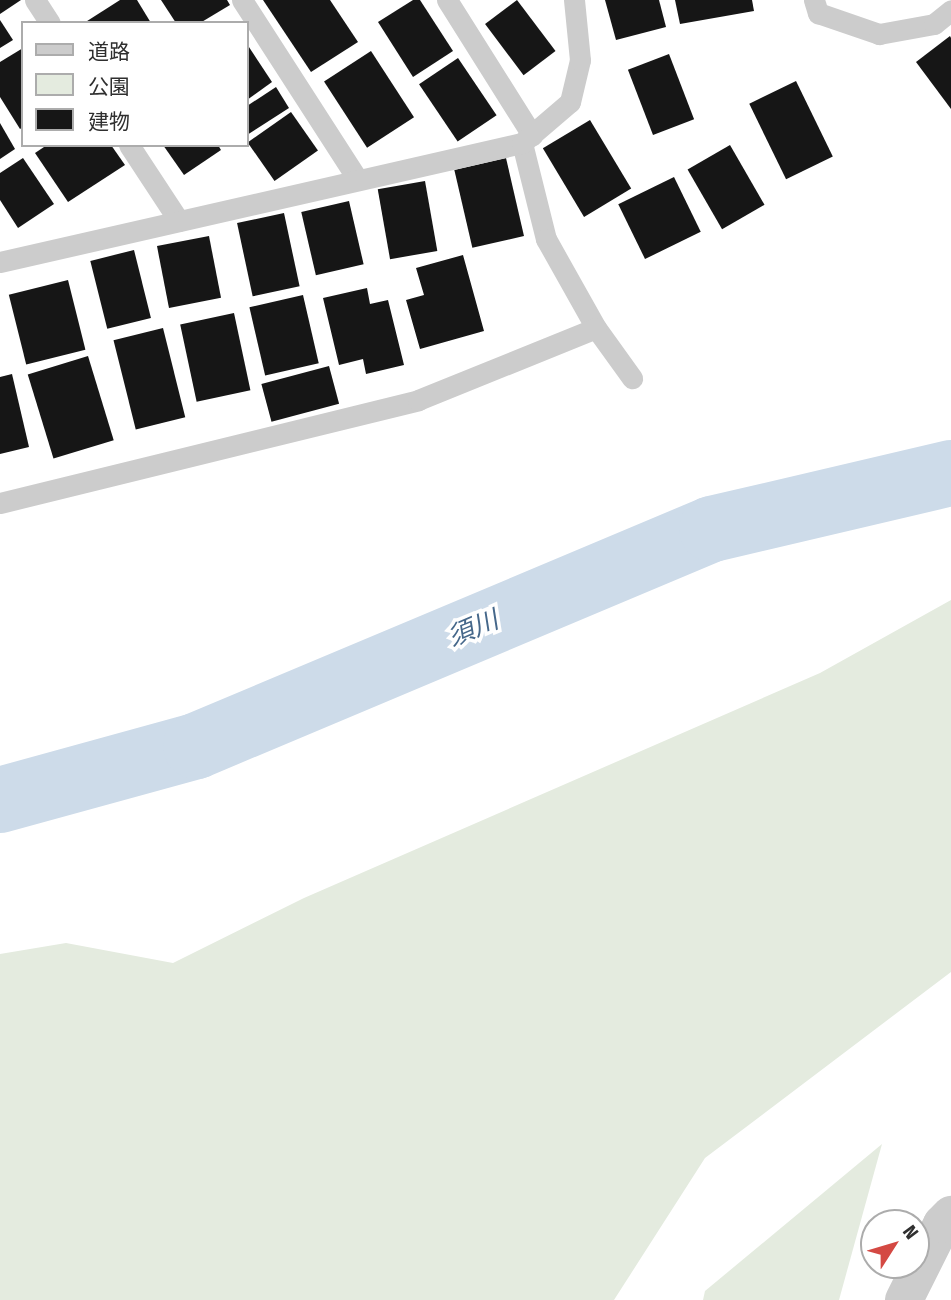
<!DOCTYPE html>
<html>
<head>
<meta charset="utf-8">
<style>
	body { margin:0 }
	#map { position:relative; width:951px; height:1300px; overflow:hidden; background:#fff; font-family:"Fira Sans Condensed","Noto Sans JP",sans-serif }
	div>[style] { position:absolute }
	.green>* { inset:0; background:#e4ebdf }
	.river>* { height:66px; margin:-33px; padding:0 33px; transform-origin:33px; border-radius:33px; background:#cddbe9 }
	.building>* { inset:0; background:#161616; transform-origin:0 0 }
	.lane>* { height:21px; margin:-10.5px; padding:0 10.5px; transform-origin:10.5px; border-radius:10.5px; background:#ccc }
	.street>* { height:38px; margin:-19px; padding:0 19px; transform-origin:19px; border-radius:19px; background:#ccc }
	span { translate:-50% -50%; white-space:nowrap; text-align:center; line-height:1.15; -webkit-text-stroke:7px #fff; paint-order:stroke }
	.water-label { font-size:26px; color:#45678a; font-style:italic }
	.legend { position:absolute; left:21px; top:21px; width:228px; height:126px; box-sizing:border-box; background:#fff; border:2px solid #acacac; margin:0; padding:9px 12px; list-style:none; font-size:21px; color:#2f2f2f }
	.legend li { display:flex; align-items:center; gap:14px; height:35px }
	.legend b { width:35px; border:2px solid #acacac }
	.north { position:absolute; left:860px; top:1209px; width:70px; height:70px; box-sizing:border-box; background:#fff; border:2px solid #acacac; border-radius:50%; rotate:53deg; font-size:19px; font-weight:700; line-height:28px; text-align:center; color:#2f2f2f }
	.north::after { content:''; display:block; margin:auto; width:24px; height:32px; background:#d44943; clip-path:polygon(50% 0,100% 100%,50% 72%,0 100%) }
</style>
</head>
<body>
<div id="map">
	<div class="green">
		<i style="clip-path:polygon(951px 600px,951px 972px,705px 1158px,614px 1300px,0 1300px,0 954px,66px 943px,173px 963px,304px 898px,820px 673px)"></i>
		<i style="clip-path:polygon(882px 1144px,839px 1300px,703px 1300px,705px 1291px)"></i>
	</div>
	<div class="river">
		<i style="left:0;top:800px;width:203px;rotate:-15.4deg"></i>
		<i style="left:196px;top:746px;width:560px;rotate:-22.81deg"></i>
		<i style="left:712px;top:529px;width:245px;rotate:-13.2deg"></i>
	</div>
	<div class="building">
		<i style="clip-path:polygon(0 0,21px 0,0 14px)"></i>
		<i style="clip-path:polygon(120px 0,137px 0,151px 23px,84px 23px)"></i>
		<i style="clip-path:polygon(161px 0,227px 0,230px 5px,200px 23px,176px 23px)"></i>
		<i style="clip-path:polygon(263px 0,330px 0,358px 42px,311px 72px)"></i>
		<i style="clip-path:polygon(413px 0,420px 0,453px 51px,413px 77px,378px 22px)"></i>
		<i style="left:517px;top:0;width:64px;height:40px;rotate:53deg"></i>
		<i style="clip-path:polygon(605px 0,659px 0,666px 27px,616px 40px)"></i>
		<i style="clip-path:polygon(675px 0,752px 0,754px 11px,680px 24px)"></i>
		<i style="clip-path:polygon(0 20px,13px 40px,0 48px)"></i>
		<i style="clip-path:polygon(950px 36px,951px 38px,951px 109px,916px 62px)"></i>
		<i style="clip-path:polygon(247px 44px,272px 82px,247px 100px)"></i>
		<i style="clip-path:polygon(23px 48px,23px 127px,20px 129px,0 97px,0 62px)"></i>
		<i style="left:371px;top:51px;width:79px;height:56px;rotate:57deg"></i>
		<i style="left:669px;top:54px;width:70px;height:44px;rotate:69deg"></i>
		<i style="left:458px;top:58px;width:69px;height:47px;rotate:56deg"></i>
		<i style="left:796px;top:81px;width:84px;height:52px;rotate:64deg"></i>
		<i style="clip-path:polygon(276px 87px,289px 108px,247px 135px,247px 106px)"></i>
		<i style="left:291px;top:112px;width:47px;height:53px;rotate:55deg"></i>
		<i style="left:590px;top:120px;width:80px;height:55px;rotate:59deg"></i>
		<i style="clip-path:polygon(0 123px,15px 149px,0 159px)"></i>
		<i style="clip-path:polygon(47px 145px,111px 145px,125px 165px,68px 202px,35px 153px)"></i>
		<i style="clip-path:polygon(163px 145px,218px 145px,221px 150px,184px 175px)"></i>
		<i style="left:730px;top:145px;width:69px;height:49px;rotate:60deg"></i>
		<i style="clip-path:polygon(23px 158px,54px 204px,18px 228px,0 200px,0 173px)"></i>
		<i style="left:506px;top:158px;width:80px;height:53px;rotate:77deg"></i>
		<i style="left:674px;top:177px;width:61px;height:62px;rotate:64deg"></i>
		<i style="left:425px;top:181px;width:71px;height:48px;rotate:80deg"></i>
		<i style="left:349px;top:201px;width:65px;height:49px;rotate:77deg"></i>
		<i style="left:284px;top:213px;width:75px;height:48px;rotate:78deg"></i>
		<i style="left:209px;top:236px;width:63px;height:53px;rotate:79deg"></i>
		<i style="left:134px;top:250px;width:70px;height:45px;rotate:76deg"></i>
		<i style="clip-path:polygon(463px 255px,484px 331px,420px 349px,406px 300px,424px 295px,416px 268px)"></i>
		<i style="left:68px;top:280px;width:72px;height:61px;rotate:76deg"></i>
		<i style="clip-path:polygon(367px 288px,370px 304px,388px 300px,404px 365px,366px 374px,363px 359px,339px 365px,323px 298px)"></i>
		<i style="left:303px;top:295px;width:70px;height:55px;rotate:77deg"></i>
		<i style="left:234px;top:313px;width:79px;height:55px;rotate:78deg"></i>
		<i style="left:163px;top:328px;width:92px;height:51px;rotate:76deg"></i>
		<i style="left:88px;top:356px;width:88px;height:63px;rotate:73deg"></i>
		<i style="left:329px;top:366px;width:39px;height:70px;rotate:75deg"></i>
		<i style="clip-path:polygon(12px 374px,29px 447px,0 454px,0 377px)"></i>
	</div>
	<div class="lane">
		<i style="left:35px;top:0;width:27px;rotate:57deg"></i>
		<i style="left:242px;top:0;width:214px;rotate:57.2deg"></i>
		<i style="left:447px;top:0;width:160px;rotate:57.8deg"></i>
		<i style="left:814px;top:0;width:14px;rotate:73deg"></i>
		<i style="left:818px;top:13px;width:65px;rotate:19deg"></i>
		<i style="left:879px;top:34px;width:56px;rotate:-10.3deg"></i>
		<i style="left:934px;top:24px;width:22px;rotate:-39deg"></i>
		<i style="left:522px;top:143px;width:99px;rotate:76deg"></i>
		<i style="left:546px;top:239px;width:102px;rotate:60.7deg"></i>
		<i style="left:596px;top:328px;width:62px;rotate:54.2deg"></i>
		<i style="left:129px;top:145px;width:91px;rotate:56.7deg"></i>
		<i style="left:0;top:262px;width:535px;rotate:-12.84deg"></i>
		<i style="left:522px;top:143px;width:63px;rotate:-40.5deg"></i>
		<i style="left:570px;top:102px;width:43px;rotate:-76.6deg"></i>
		<i style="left:580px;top:60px;width:60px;rotate:-95.7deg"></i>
		<i style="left:0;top:503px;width:431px;rotate:-13.8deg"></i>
		<i style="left:418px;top:400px;width:192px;rotate:-22deg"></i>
	</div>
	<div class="street">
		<i style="left:904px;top:1300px;width:85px;rotate:-63.4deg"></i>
		<i style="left:942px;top:1224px;width:13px;rotate:-45deg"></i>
	</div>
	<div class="water-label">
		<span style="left:473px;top:629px;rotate:-23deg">須川</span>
	</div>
	<ul class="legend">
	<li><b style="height:9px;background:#ccc"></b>道路</li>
	<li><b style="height:19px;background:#e4ebdf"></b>公園</li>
	<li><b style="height:19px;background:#161616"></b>建物</li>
	</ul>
	<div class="north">N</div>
</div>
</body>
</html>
